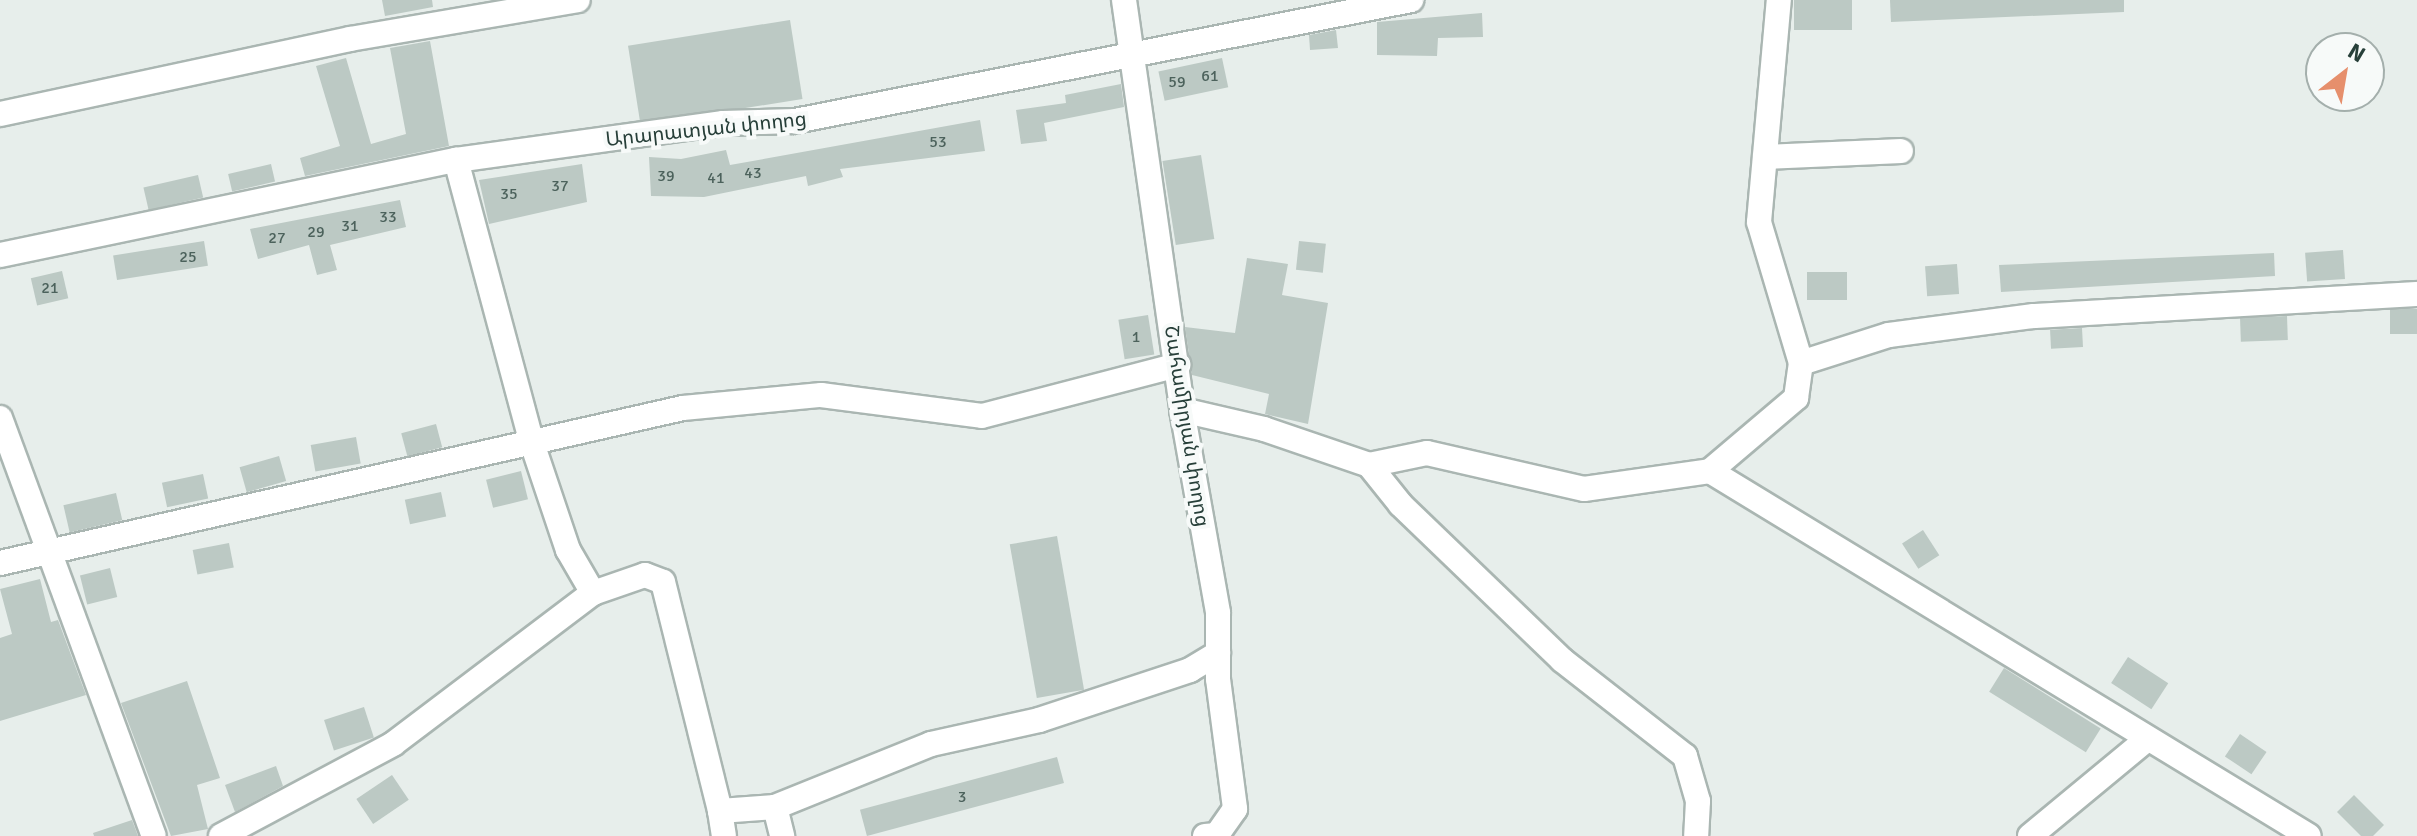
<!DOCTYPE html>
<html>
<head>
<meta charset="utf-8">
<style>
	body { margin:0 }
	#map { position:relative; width:2417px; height:836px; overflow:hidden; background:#e7eeeb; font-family:Signika,"Noto Sans Armenian",sans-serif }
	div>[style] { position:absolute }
	.building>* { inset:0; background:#bcc9c4; transform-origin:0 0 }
	.roads { filter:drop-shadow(2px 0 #aab6b2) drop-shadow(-2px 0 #aab6b2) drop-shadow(0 2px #aab6b2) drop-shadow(0 -2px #aab6b2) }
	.minor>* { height:24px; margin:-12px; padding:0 12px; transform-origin:12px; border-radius:12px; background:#fff }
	span { translate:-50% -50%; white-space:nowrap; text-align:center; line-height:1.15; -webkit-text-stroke:8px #f7faf9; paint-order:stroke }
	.number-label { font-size:16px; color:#4c625c }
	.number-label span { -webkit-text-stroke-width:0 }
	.street-label { font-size:20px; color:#273f39 }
	.north { position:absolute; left:2305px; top:32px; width:80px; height:80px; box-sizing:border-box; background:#f7faf9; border:2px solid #a4afac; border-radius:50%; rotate:31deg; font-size:22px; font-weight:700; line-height:32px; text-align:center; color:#273f39 }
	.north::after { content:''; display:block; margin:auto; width:28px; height:36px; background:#e68f6c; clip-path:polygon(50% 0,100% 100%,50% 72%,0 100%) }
</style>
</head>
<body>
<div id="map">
	<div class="building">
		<i style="clip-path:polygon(382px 0,432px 0,433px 7px,385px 16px)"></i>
		<i style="left:1794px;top:0;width:58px;height:30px"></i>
		<i style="clip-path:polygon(1890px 0,2124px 0,2124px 12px,1891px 22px)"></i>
		<i style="clip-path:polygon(1482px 13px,1483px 37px,1438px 38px,1437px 56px,1377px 55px,1377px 22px)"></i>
		<i style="left:790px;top:20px;width:80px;height:164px;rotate:81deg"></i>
		<i style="clip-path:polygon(1336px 30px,1338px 48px,1310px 50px,1309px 35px)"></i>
		<i style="clip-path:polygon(430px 41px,449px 146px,305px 176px,300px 158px,340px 146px,316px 66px,346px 58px,371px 144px,406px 134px,390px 48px)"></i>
		<i style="left:1222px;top:58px;width:30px;height:65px;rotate:78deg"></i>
		<i style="clip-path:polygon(1121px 84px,1124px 107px,1044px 123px,1047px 141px,1021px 144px,1016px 110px,1066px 103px,1065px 95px)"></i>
		<i style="clip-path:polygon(980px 120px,985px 151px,840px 169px,843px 177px,808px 186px,806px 176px,704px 197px,651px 196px,649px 157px,681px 159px,726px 150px,730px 165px)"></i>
		<i style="left:1201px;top:155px;width:85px;height:39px;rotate:81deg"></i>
		<i style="left:271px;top:164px;width:18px;height:44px;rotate:77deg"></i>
		<i style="clip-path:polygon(582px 164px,587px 202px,489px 224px,479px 180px)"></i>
		<i style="left:198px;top:175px;width:23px;height:56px;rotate:77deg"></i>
		<i style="clip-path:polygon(400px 200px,406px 227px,330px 245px,337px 270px,317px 275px,309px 245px,258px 259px,250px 229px)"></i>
		<i style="left:204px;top:241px;width:25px;height:92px;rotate:81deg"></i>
		<i style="left:1299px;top:241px;width:27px;height:29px;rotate:6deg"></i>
		<i style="left:2343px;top:250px;width:29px;height:38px;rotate:86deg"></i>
		<i style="clip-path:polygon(2274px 253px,2275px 276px,2001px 292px,1999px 265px)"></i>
		<i style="clip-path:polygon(1247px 258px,1288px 264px,1282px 295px,1328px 303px,1308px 424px,1265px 414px,1269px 394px,1192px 375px,1185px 327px,1235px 333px)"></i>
		<i style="left:1957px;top:264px;width:30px;height:32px;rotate:86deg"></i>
		<i style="left:62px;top:271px;width:28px;height:32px;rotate:77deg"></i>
		<i style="left:1807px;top:272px;width:40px;height:28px"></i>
		<i style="left:2417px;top:309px;width:25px;height:27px;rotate:90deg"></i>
		<i style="left:1148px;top:315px;width:40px;height:30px;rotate:81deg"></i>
		<i style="left:2287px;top:316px;width:24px;height:47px;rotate:88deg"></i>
		<i style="left:2082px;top:328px;width:19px;height:32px;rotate:87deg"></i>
		<i style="left:436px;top:424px;width:24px;height:36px;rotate:75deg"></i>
		<i style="left:356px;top:437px;width:27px;height:46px;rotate:80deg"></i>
		<i style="left:279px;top:456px;width:26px;height:41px;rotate:74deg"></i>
		<i style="left:521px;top:471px;width:29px;height:36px;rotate:76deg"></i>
		<i style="left:203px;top:474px;width:25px;height:42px;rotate:78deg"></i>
		<i style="left:441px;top:492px;width:25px;height:37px;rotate:78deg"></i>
		<i style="left:116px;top:493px;width:28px;height:54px;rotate:77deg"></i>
		<i style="left:1923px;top:530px;width:30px;height:25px;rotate:57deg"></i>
		<i style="left:1057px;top:536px;width:156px;height:48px;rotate:80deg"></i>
		<i style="left:229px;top:543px;width:25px;height:37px;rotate:79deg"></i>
		<i style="left:110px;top:568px;width:30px;height:31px;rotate:76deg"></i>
		<i style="clip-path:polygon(40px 579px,51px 622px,58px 620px,86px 695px,0 721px,0 638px,12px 634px,0 589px)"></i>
		<i style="left:2128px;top:657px;width:48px;height:31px;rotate:33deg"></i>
		<i style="left:2004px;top:668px;width:114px;height:28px;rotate:32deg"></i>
		<i style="clip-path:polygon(187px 681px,220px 778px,197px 785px,208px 829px,171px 836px,121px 703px)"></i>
		<i style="left:364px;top:707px;width:32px;height:42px;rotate:72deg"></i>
		<i style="left:2240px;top:734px;width:32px;height:27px;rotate:34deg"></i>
		<i style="left:1057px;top:757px;width:27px;height:204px;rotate:75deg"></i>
		<i style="clip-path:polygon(276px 766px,283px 786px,235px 812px,225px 785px)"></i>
		<i style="left:392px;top:775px;width:30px;height:43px;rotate:56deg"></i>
		<i style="clip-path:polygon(2354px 795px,2384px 825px,2373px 836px,2361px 836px,2337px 812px)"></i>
		<i style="clip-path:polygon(132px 820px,138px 836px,94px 836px,93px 833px)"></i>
	</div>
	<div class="roads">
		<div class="minor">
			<i style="left:1124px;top:0;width:414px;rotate:81.9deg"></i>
			<i style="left:1182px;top:410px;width:206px;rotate:79.9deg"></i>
			<i style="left:1218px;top:613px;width:66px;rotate:90deg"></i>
			<i style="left:1218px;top:679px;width:131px;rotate:82.5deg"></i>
			<i style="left:1235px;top:809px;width:32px;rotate:125deg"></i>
			<i style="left:1217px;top:835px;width:12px;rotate:175deg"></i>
			<i style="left:0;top:114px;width:358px;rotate:-12.1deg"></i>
			<i style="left:350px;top:39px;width:231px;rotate:-9.7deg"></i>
			<i style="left:1765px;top:157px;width:136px;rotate:-2.5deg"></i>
			<i style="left:456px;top:160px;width:293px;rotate:75deg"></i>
			<i style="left:532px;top:443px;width:113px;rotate:71.4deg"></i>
			<i style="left:568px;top:550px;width:50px;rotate:59.8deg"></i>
			<i style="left:0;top:255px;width:466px;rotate:-11.8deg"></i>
			<i style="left:456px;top:160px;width:270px;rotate:-7.9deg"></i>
			<i style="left:723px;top:123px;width:72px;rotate:-1.6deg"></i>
			<i style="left:795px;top:121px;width:628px;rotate:-11.11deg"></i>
			<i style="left:1801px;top:363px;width:92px;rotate:-17.7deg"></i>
			<i style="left:1889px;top:335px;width:146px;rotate:-7.5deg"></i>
			<i style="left:2034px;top:316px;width:384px;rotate:-3.3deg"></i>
			<i style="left:1182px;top:410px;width:84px;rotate:13deg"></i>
			<i style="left:1264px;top:429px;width:111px;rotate:18.9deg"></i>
			<i style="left:1369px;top:465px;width:59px;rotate:-11.7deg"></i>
			<i style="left:1427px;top:453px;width:161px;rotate:12.9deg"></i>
			<i style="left:1584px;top:489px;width:127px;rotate:-8.1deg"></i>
			<i style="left:1710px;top:471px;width:113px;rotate:-40.3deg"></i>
			<i style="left:1796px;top:398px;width:35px;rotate:-82deg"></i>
			<i style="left:1801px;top:363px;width:147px;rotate:-106.6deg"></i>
			<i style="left:1759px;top:222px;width:223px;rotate:-84.9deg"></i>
			<i style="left:0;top:418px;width:445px;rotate:69.8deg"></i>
			<i style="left:1369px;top:465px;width:51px;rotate:51.3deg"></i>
			<i style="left:1401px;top:505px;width:223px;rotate:43.9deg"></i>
			<i style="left:1562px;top:660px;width:156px;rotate:38deg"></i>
			<i style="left:1685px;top:756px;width:47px;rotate:73.9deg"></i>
			<i style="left:1698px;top:801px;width:35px;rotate:93deg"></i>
			<i style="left:1710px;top:471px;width:701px;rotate:31.36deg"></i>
			<i style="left:0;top:563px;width:700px;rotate:-12.79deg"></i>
			<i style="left:683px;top:408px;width:139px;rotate:-5.4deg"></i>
			<i style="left:821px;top:395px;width:162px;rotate:7.4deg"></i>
			<i style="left:982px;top:416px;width:203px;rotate:-14.6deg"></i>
			<i style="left:775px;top:807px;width:168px;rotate:-22deg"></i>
			<i style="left:931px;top:744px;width:111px;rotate:-12.5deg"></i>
			<i style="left:1039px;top:720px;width:159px;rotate:-18.3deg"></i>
			<i style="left:1190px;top:670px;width:33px;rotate:-31deg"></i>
			<i style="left:720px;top:811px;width:25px;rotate:81deg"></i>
			<i style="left:221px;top:836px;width:195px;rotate:-28.1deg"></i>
			<i style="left:393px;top:744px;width:251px;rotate:-37.1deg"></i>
			<i style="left:593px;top:593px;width:55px;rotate:-19.1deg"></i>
			<i style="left:645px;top:575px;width:19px;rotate:21deg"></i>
			<i style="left:663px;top:582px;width:236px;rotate:76deg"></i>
			<i style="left:720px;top:811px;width:55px;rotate:-4.2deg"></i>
			<i style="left:775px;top:807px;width:30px;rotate:76deg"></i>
			<i style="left:2030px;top:836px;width:151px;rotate:-39.6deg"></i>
		</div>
	</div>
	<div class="number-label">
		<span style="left:1210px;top:76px">61</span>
		<span style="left:1177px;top:82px">59</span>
		<span style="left:938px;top:142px">53</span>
		<span style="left:753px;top:173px">43</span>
		<span style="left:666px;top:176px">39</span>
		<span style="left:716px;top:178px">41</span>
		<span style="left:560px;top:186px">37</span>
		<span style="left:509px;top:194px">35</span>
		<span style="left:388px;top:217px">33</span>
		<span style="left:350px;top:226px">31</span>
		<span style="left:316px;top:232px">29</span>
		<span style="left:277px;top:238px">27</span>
		<span style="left:188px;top:257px">25</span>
		<span style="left:50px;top:288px">21</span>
		<span style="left:1136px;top:337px">1</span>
		<span style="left:962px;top:797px">3</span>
	</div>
	<div class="street-label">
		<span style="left:706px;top:129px;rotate:-6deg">Արարատյան փողոց</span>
		<span style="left:1187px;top:426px;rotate:81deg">Շահամիրյան փողոց</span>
	</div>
	<div class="north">N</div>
</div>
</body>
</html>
